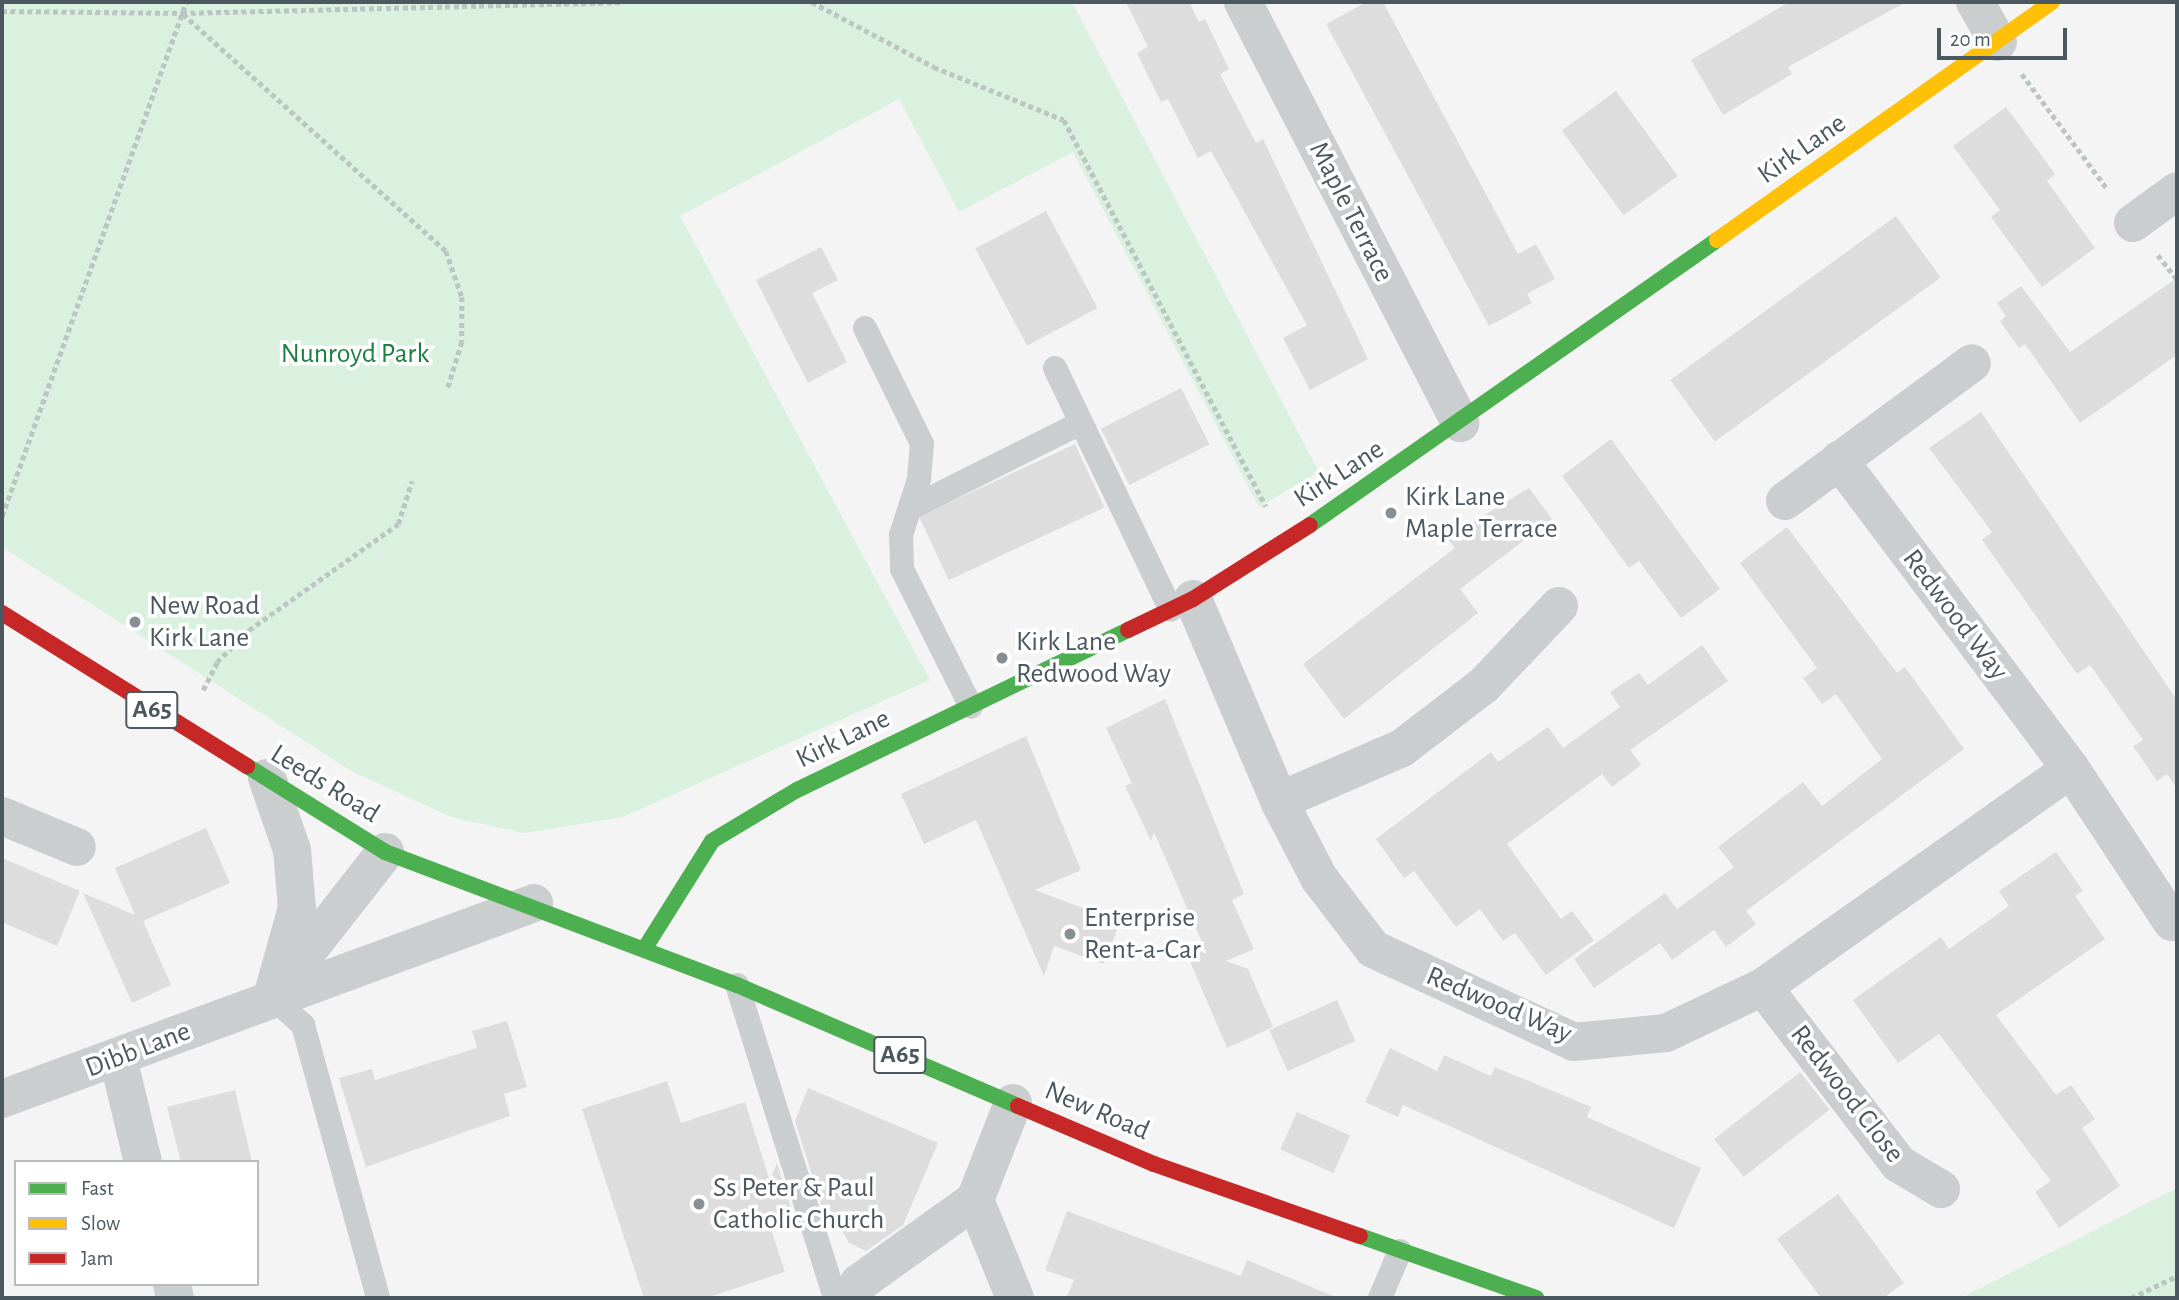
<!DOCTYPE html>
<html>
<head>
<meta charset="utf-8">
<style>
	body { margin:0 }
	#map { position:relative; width:2179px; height:1300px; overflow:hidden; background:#f4f4f4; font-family:"Alegreya Sans",sans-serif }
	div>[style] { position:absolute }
	.green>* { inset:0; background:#daf1e0 }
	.building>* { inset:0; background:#ddddde; transform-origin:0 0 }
	.path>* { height:4.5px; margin-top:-2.25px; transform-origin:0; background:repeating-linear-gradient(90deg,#bbc5c1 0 5px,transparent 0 8.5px) }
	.lane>* { height:24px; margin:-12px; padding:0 12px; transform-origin:12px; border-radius:12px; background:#cbcecf }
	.street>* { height:38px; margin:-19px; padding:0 19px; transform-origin:19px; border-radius:19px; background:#cbcecf }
	.fast>* { height:16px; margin:-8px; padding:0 8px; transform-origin:8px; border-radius:8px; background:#4caf50 }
	.slow>* { height:16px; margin:-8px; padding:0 8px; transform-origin:8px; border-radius:8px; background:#ffc107 }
	.jam>* { height:16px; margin:-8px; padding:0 8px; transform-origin:8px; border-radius:8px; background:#c62828 }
	.dots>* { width:19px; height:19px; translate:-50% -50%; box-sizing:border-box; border:4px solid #fff; border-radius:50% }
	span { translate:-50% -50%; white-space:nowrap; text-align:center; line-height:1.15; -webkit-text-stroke:7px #fff; paint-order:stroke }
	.shield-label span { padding:2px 5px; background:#fff; border:2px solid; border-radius:5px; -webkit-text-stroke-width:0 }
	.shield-label { font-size:26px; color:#4b585f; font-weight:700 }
	.street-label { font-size:28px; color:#4b585f }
	.park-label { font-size:28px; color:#1d8043 }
	.poi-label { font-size:28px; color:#4b585f }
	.left { translate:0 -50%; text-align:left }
	.frame { position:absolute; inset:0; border:4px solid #4b585f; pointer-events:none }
	.legend { position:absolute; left:14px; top:1160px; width:245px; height:126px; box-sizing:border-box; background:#fff; border:2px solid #b7bcbf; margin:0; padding:9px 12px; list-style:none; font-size:21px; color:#4b585f }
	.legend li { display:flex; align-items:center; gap:14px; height:35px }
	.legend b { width:35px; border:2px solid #b7bcbf }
	.scale { position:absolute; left:1937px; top:28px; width:130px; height:32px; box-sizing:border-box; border:4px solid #4b585f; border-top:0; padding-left:9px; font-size:21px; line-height:24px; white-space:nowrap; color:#4b585f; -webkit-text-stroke:5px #fff; paint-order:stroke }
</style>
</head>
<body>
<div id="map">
	<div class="green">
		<i style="clip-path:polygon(2px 2px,1072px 2px,1319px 472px,1259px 507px,1073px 152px,959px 212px,899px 99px,680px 216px,930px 680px,623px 817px,524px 833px,451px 817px,353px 772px,2px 547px)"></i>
		<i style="clip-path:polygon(2177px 1188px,2177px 1298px,1961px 1298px)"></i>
	</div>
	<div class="building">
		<i style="clip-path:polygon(1126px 2px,1189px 2px,1199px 22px,1205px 19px,1229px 69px,1220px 74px,1256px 143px,1263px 139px,1368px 359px,1310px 390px,1283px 338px,1307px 325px,1211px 151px,1198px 158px,1168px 99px,1161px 102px,1137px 53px,1148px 47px)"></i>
		<i style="clip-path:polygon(1367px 2px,1383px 2px,1518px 254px,1536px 244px,1555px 279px,1527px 294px,1532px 303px,1489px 326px,1326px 24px)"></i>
		<i style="clip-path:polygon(1789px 2px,1906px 2px,1788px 67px,1792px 74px,1723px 115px,1691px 60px)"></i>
		<i style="left:1616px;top:91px;width:105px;height:67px;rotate:54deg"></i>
		<i style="clip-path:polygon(2006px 107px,2055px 174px,2047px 181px,2095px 248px,2042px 287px,1991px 217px,2000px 210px,1953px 146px)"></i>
		<i style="left:1046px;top:211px;width:110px;height:80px;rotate:62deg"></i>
		<i style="left:1896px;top:216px;width:76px;height:279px;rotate:54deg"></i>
		<i style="clip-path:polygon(821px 247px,838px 280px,812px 293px,847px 362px,808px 383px,756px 280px)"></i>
		<i style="clip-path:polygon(2177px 278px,2177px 355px,2080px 423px,2025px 344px,2019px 348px,2000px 321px,2006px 316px,1997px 303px,2021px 286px,2070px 352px)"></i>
		<i style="left:1181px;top:388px;width:63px;height:90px;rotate:63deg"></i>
		<i style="clip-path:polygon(1981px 412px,2177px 700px,2177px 789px,2167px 774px,2157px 781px,2133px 746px,2143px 740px,2090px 665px,2077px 674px,1982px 540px,1992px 532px,1929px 448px)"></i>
		<i style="clip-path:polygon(1611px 439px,1720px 589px,1681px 618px,1639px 561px,1629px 568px,1562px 476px)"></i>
		<i style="left:1075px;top:444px;width:70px;height:172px;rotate:65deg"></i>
		<i style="clip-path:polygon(1529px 488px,1552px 519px,1460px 589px,1478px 613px,1344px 719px,1303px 664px,1455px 548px,1447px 538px)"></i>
		<i style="clip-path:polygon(1787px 527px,1897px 673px,1905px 667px,1964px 749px,1746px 911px,1756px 924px,1726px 947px,1714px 930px,1672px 960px,1660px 943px,1594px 988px,1574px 959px,1665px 893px,1677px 909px,1734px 867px,1718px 847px,1803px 782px,1822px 806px,1882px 759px,1836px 694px,1822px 704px,1803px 678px,1817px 668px,1740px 563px)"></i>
		<i style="clip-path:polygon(1702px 645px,1728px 681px,1630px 750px,1641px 765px,1612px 787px,1602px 774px,1507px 844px,1561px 919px,1572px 911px,1594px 940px,1546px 975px,1515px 933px,1503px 941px,1480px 909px,1456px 927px,1414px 871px,1404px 878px,1376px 839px,1491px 752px,1498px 762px,1548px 727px,1563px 748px,1620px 707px,1610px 692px,1639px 673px,1648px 685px)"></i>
		<i style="clip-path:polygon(1165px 699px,1244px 894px,1232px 900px,1254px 949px,1226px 961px,1248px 969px,1273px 1027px,1227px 1048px,1183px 945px,1207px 954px,1154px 832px,1151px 841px,1125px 786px,1132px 783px,1106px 728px)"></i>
		<i style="clip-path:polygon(1026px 736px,1081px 870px,1035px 890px,1120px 922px,1104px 964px,1054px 946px,1044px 976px,976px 820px,924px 844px,901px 794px)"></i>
		<i style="clip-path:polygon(206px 828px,230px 883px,143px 921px,171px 985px,132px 1003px,83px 893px,135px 915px,115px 868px)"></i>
		<i style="clip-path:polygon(2056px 852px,2083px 891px,2075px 896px,2105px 939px,1996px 1015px,2056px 1095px,2071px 1085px,2095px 1119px,2082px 1128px,2120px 1186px,2059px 1228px,2035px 1192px,2051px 1181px,1939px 1034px,1898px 1063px,1853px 1000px,1941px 937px,1949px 949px,2009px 906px,1999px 891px)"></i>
		<i style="clip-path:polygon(2px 858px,80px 891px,57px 946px,2px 922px)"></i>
		<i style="left:1337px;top:1000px;width:45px;height:74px;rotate:66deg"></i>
		<i style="clip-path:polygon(507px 1021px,527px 1087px,504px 1094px,510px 1116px,366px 1167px,339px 1078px,372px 1069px,375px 1080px,477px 1048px,472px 1031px)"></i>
		<i style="clip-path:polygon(1390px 1048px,1437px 1071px,1444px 1055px,1491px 1076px,1495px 1067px,1591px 1107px,1587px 1117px,1701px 1168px,1674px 1228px,1403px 1105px,1398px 1117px,1365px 1102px)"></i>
		<i style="left:1800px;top:1072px;width:48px;height:109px;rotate:52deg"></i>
		<i style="clip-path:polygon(667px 1081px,681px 1123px,745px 1102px,770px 1181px,777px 1163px,794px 1218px,770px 1226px,785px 1272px,706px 1298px,644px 1298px,582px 1109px)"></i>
		<i style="clip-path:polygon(808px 1088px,938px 1143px,903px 1225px,866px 1251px,849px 1243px,829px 1208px,823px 1210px,795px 1121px)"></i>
		<i style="clip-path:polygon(235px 1090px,252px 1162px,181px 1162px,167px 1107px)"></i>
		<i style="left:1297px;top:1112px;width:58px;height:41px;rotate:24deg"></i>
		<i style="clip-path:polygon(1838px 1194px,1904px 1283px,1883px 1298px,1821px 1298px,1777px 1239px)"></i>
		<i style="clip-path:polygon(1067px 1211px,1241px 1276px,1247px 1260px,1338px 1298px,1066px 1298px,1074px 1280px,1045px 1270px)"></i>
	</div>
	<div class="path">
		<i style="left:812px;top:2px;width:138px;rotate:28deg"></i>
		<i style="left:934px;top:67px;width:140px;rotate:22.2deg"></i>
		<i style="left:1064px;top:120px;width:436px;rotate:62.4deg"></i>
		<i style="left:2px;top:11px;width:180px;rotate:0.6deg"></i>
		<i style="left:182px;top:13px;width:439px;rotate:-1.4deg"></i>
		<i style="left:183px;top:14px;width:354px;rotate:42deg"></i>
		<i style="left:446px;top:251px;width:49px;rotate:70.8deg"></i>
		<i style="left:462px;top:297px;width:45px;rotate:90deg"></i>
		<i style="left:462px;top:342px;width:48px;rotate:106.9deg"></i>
		<i style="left:2022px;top:74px;width:144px;rotate:53.4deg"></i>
		<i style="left:2158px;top:255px;width:31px;rotate:52deg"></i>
		<i style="left:2px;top:516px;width:546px;rotate:-70.3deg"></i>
		<i style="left:203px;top:690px;width:31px;rotate:-63deg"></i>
		<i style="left:217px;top:662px;width:45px;rotate:-45deg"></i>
		<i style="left:249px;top:630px;width:183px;rotate:-35.4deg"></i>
		<i style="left:398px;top:524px;width:45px;rotate:-72deg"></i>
		<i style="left:2131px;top:1298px;width:51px;rotate:-25.6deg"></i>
	</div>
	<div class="lane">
		<i style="left:865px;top:328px;width:129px;rotate:63.8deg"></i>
		<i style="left:922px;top:444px;width:35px;rotate:95deg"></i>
		<i style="left:919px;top:479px;width:59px;rotate:107.8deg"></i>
		<i style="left:901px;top:535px;width:34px;rotate:88deg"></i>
		<i style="left:902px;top:569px;width:154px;rotate:63.4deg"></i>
		<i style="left:1055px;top:368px;width:268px;rotate:64.4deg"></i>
		<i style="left:911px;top:508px;width:190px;rotate:-26.6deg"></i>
		<i style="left:737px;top:985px;width:322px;rotate:72.6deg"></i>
		<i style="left:272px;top:997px;width:42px;rotate:42.1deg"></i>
		<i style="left:303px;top:1025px;width:283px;rotate:74.6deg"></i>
		<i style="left:1380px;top:1298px;width:51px;rotate:-66.9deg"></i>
	</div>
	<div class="street">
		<i style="left:1243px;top:2px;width:474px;rotate:62.7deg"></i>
		<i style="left:1975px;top:2px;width:46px;rotate:60.1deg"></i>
		<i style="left:2133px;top:223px;width:54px;rotate:-36deg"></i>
		<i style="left:1839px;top:460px;width:386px;rotate:53.1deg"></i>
		<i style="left:2071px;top:769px;width:183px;rotate:56.6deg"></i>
		<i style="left:2172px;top:922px;width:5px;rotate:-22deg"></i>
		<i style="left:1785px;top:501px;width:232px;rotate:-36.4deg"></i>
		<i style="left:1193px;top:599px;width:220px;rotate:66.9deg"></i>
		<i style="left:1279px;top:801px;width:87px;rotate:62.5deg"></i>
		<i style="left:1319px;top:878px;width:89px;rotate:52.7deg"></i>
		<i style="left:1373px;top:949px;width:221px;rotate:24.8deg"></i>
		<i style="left:1574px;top:1042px;width:92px;rotate:-5.6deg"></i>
		<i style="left:1666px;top:1033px;width:107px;rotate:-25.4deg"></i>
		<i style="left:1763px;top:987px;width:377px;rotate:-35.3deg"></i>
		<i style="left:267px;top:778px;width:76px;rotate:70.9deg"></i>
		<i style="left:292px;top:850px;width:58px;rotate:85.1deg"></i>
		<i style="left:297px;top:908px;width:92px;rotate:105.7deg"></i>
		<i style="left:1279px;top:801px;width:134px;rotate:-23.3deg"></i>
		<i style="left:1402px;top:748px;width:103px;rotate:-37.5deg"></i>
		<i style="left:1484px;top:685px;width:109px;rotate:-46.5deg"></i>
		<i style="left:2px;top:816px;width:81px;rotate:22.5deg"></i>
		<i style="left:284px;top:981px;width:164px;rotate:-51.9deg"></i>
		<i style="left:1763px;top:987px;width:223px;rotate:52.5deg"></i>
		<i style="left:1899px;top:1164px;width:49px;rotate:30.8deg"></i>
		<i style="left:118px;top:1058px;width:107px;rotate:76.5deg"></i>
		<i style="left:2px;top:1099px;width:567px;rotate:-20.22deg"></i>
		<i style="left:1013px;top:1103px;width:104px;rotate:111.4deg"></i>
		<i style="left:975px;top:1200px;width:106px;rotate:67.8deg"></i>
		<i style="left:172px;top:1284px;width:14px;rotate:78deg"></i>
		<i style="left:851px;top:1298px;width:17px;rotate:-62deg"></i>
		<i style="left:859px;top:1283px;width:143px;rotate:-35.6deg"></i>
	</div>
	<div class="fast">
		<i style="left:1310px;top:525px;width:497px;rotate:-35deg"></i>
		<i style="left:247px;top:766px;width:163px;rotate:31.9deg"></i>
		<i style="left:385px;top:852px;width:376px;rotate:20.7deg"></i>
		<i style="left:737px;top:985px;width:306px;rotate:23.3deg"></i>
		<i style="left:645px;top:948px;width:126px;rotate:-57.9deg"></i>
		<i style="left:712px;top:841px;width:99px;rotate:-31deg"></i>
		<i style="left:797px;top:790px;width:368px;rotate:-25.8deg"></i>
		<i style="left:1360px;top:1236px;width:187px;rotate:19.4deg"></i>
	</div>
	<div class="slow">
		<i style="left:1717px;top:240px;width:411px;rotate:-35.4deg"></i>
	</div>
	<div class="jam">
		<i style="left:2px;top:613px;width:289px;rotate:32deg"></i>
		<i style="left:1128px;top:630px;width:72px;rotate:-25.5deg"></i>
		<i style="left:1193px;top:599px;width:138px;rotate:-32.3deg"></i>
		<i style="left:1018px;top:1106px;width:148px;rotate:23.1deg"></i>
		<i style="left:1154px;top:1164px;width:218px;rotate:19.3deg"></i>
	</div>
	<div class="dots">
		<i style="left:1391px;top:513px;background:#868f93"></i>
		<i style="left:135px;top:622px;background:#868f93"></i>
		<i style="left:1002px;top:658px;background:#868f93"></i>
		<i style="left:1070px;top:934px;background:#868f93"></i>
		<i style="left:699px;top:1204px;background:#868f93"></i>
	</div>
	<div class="shield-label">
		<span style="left:152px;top:710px">A65</span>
		<span style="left:900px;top:1055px">A65</span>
	</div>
	<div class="street-label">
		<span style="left:1802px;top:149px;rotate:-35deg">Kirk Lane</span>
		<span style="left:1351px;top:212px;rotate:63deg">Maple Terrace</span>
		<span style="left:1339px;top:474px;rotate:-33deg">Kirk Lane</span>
		<span style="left:1955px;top:615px;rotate:53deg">Redwood Way</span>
		<span style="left:843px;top:739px;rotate:-26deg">Kirk Lane</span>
		<span style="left:325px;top:784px;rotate:32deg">Leeds Road</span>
		<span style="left:1499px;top:1005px;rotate:23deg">Redwood Way</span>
		<span style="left:138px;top:1050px;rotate:-21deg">Dibb Lane</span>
		<span style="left:1847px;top:1094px;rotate:52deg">Redwood Close</span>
		<span style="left:1097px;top:1111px;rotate:23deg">New Road</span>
	</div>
	<div class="park-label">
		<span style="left:355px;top:354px">Nunroyd Park</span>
	</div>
	<div class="poi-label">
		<span class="left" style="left:1405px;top:513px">Kirk Lane<br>Maple Terrace</span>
		<span class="left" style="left:149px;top:622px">New Road<br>Kirk Lane</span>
		<span class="left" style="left:1016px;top:658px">Kirk Lane<br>Redwood Way</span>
		<span class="left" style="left:1084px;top:934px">Enterprise<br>Rent-a-Car</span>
		<span class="left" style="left:713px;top:1204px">Ss Peter &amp; Paul<br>Catholic Church</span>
	</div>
	<div class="frame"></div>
	<ul class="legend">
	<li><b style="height:9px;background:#4caf50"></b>Fast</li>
	<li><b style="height:9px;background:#ffc107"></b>Slow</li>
	<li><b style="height:9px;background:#c62828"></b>Jam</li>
	</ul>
	<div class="scale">20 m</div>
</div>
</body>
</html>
